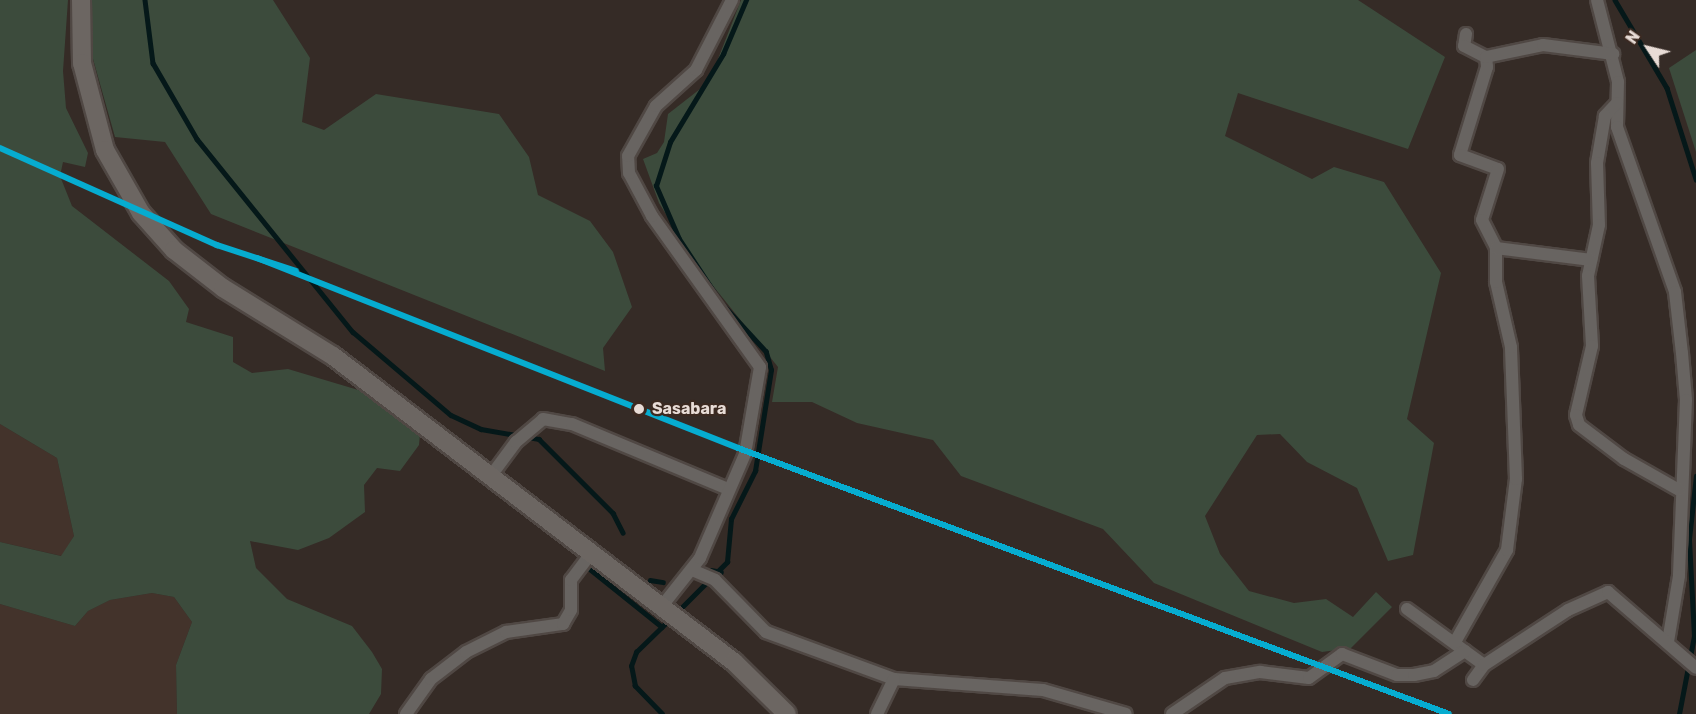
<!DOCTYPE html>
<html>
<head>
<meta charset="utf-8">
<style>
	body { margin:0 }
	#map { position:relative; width:1696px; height:714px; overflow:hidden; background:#352b26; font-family:Rubik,sans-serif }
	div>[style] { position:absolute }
	.industrial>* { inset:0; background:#43332b }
	.green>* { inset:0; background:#3c4b3c }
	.stream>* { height:4.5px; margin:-2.25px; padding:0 2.25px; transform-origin:2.25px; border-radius:2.25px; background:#051819 }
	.roads { filter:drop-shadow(2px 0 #504844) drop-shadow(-2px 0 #504844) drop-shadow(0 2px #504844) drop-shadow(0 -2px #504844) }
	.street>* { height:12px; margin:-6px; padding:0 6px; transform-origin:6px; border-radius:6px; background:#686461 }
	.secondary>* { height:18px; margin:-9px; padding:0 9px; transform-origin:9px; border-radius:9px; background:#6c6662 }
	.rail-1>* { height:6px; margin:-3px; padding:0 3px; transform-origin:3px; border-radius:3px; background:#06acd0 }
	.dots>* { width:16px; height:16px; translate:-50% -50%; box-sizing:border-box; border:3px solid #3b2920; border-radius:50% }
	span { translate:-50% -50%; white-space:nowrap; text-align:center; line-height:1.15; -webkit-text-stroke:4.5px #3b2920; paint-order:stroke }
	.stop-label { font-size:16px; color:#e8dcd6; font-weight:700 }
	.left { translate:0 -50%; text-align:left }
	.north { position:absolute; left:1618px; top:18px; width:60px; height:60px; -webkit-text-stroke:4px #3b2920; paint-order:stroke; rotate:305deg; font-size:16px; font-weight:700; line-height:24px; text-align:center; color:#e8dcd6 }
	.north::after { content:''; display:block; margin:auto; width:21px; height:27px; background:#e8dcd6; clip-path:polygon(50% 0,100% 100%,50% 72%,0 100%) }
</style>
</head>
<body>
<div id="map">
	<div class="industrial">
		<i style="clip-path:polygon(0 424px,57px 458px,74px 536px,62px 556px,0 542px)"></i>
		<i style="clip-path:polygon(152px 593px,174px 597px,192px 622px,176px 665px,177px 714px,0 714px,0 604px,75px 626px,88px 611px,110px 600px)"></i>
	</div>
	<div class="green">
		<i style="clip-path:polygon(0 0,68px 0,63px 71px,66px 108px,88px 153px,85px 167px,63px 162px,60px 176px,72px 206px,169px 281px,189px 309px,186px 322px,233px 337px,233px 362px,252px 373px,288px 369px,365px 392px,420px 434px,419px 445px,400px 471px,377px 468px,364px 485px,365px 512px,329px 538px,298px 550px,250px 541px,256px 568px,287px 599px,352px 626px,372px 652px,382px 669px,381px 694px,369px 714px,177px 714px,176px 665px,192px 622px,174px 597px,152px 593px,110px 600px,88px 611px,75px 626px,0 604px,0 542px,61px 556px,74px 536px,57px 458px,0 424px)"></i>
		<i style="clip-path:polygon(89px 0,273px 0,310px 58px,302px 122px,324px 130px,376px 94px,499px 114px,529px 157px,538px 195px,590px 221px,613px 252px,632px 307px,603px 348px,605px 371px,211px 214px,165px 142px,115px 137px,93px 59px)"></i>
		<i style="clip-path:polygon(741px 0,1358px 0,1445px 57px,1408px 149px,1238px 93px,1225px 136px,1312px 179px,1334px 167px,1384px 182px,1441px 273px,1407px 419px,1434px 443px,1413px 555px,1388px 561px,1357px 488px,1307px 462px,1280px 434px,1257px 435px,1205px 516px,1220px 554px,1249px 591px,1294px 603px,1326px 599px,1353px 617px,1376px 592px,1392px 607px,1351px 648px,1322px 652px,1154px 583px,1103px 529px,961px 476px,933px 440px,857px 423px,812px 402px,772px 402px,778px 367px,702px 272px,659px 203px,643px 159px,657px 153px,664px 142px,668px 114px,709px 82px)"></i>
		<i style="clip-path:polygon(1696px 50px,1696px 152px,1669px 68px)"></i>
	</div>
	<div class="stream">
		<i style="left:145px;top:0;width:64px;rotate:82.8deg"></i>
		<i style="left:153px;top:63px;width:88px;rotate:59.9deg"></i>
		<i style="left:197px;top:139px;width:248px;rotate:51.1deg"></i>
		<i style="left:353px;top:332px;width:128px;rotate:40.3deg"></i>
		<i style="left:451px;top:415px;width:33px;rotate:25deg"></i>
		<i style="left:481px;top:429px;width:59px;rotate:9.8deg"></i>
		<i style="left:539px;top:439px;width:105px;rotate:45deg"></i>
		<i style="left:613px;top:513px;width:22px;rotate:63deg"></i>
		<i style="left:1615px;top:0;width:102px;rotate:59.4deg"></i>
		<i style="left:1667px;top:88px;width:96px;rotate:72.3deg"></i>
		<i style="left:711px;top:570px;width:10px;rotate:11deg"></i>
		<i style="left:571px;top:571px;width:13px;rotate:-48deg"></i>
		<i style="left:580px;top:561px;width:105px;rotate:38.8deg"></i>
		<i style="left:650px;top:580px;width:13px;rotate:9deg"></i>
		<i style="left:566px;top:610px;width:32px;rotate:-90deg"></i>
		<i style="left:677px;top:612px;width:71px;rotate:-45deg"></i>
		<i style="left:727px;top:562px;width:43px;rotate:-84.7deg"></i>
		<i style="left:731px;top:519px;width:54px;rotate:-63.4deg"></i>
		<i style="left:755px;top:471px;width:102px;rotate:-81deg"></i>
		<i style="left:771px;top:370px;width:19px;rotate:-106deg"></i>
		<i style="left:766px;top:352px;width:67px;rotate:-132.6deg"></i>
		<i style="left:721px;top:303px;width:77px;rotate:-123.3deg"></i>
		<i style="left:679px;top:239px;width:58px;rotate:-113.5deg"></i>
		<i style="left:656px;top:186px;width:46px;rotate:-72.3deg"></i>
		<i style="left:670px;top:142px;width:103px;rotate:-58.9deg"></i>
		<i style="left:723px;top:54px;width:59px;rotate:-66.9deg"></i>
		<i style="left:662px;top:714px;width:39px;rotate:-134deg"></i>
		<i style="left:635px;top:686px;width:20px;rotate:-101deg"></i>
		<i style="left:631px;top:666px;width:15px;rotate:-70deg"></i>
		<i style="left:636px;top:652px;width:49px;rotate:-44.2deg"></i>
		<i style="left:1679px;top:714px;width:79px;rotate:-79.1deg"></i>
		<i style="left:1694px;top:636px;width:97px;rotate:-93deg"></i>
		<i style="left:1689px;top:539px;width:63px;rotate:-83.7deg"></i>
	</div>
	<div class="roads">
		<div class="street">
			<i style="left:1597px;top:0;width:85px;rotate:75.6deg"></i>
			<i style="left:1618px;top:82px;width:45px;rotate:91.3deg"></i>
			<i style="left:1617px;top:127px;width:175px;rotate:70.6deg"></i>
			<i style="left:1675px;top:292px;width:61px;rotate:83.5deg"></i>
			<i style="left:1682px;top:353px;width:47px;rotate:85.1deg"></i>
			<i style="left:1686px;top:400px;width:176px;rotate:92.3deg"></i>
			<i style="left:1679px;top:576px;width:67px;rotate:99.5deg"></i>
			<i style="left:1466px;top:34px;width:12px;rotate:99deg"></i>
			<i style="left:1464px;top:46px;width:25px;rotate:27deg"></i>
			<i style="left:1486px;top:57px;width:10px;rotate:84deg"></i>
			<i style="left:1487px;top:67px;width:92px;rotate:107.1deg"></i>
			<i style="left:1460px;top:155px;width:40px;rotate:20.2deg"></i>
			<i style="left:1498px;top:169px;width:53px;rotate:107.4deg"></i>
			<i style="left:1482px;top:220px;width:31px;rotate:63deg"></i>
			<i style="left:1486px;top:57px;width:58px;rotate:-11.9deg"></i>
			<i style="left:1543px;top:45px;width:71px;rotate:7.3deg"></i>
			<i style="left:1617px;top:103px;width:18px;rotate:133deg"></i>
			<i style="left:1605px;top:116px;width:48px;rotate:99.7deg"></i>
			<i style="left:1597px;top:163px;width:62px;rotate:88.2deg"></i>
			<i style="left:1599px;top:225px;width:52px;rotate:102.2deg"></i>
			<i style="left:1588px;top:276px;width:70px;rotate:86.7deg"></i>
			<i style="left:1592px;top:346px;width:71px;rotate:103.1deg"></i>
			<i style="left:1576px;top:415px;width:10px;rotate:73deg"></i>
			<i style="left:1579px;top:425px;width:56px;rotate:37.1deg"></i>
			<i style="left:1624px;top:459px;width:63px;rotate:29.4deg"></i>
			<i style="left:490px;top:477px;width:44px;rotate:-53.4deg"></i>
			<i style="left:516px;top:442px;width:35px;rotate:-40deg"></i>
			<i style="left:543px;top:419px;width:29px;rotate:10deg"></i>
			<i style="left:572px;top:424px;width:169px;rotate:22.6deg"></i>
			<i style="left:692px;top:570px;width:25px;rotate:23deg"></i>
			<i style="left:715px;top:580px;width:73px;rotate:45.6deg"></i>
			<i style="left:766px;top:632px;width:136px;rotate:20.2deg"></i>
			<i style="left:894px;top:679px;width:149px;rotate:4.2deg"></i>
			<i style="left:1043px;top:690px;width:86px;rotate:16.1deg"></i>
			<i style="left:662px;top:606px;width:61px;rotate:-51.6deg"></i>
			<i style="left:700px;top:558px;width:113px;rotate:-66.6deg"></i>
			<i style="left:745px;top:454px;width:88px;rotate:-80.2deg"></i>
			<i style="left:760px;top:367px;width:186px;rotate:-125.6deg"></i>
			<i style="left:652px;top:216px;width:49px;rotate:-118.1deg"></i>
			<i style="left:629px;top:173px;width:17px;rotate:-93deg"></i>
			<i style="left:628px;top:156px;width:57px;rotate:-60.8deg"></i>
			<i style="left:656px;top:106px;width:54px;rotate:-42deg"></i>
			<i style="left:696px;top:70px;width:79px;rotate:-62.8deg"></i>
			<i style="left:1407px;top:609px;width:95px;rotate:36deg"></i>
			<i style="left:1455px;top:642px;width:106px;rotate:-60.5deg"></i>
			<i style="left:1507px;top:550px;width:72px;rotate:-82.8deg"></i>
			<i style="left:1516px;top:479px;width:132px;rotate:-92.2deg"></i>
			<i style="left:1511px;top:347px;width:67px;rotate:-103deg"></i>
			<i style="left:1496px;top:282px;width:34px;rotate:-90deg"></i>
			<i style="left:1496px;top:248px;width:96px;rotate:7.2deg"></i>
			<i style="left:1473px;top:680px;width:19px;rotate:-54deg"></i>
			<i style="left:1484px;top:665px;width:100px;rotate:-33.2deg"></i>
			<i style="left:1568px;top:610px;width:44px;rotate:-24.2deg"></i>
			<i style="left:1608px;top:592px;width:116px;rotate:40.8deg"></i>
			<i style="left:406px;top:714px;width:43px;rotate:-54.5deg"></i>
			<i style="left:431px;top:679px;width:44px;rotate:-37.6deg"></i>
			<i style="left:466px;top:652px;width:45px;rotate:-26.6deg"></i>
			<i style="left:506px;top:632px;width:58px;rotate:-8deg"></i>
			<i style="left:563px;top:624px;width:16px;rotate:-60deg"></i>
			<i style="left:571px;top:610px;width:30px;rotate:-90deg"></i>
			<i style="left:571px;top:580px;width:31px;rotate:-53deg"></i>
			<i style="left:877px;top:714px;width:39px;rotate:-64deg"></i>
			<i style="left:1172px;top:714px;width:64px;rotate:-34.2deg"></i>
			<i style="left:1225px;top:678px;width:36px;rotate:-10deg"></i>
			<i style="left:1260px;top:672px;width:49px;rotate:7deg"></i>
			<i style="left:1309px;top:678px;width:41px;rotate:-36deg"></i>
			<i style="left:1342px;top:654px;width:59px;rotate:20.9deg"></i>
			<i style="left:1397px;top:675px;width:17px"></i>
			<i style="left:1414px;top:675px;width:20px;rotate:-11deg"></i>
			<i style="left:1434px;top:671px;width:37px;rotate:-33deg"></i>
		</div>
		<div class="secondary">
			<i style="left:81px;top:0;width:63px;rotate:89.1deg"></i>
			<i style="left:82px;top:63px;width:90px;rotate:75.2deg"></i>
			<i style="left:105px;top:150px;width:73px;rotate:60.3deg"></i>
			<i style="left:141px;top:213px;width:50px;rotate:48.3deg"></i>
			<i style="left:174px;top:250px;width:62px;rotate:37.8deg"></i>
			<i style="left:223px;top:288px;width:129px;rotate:31.7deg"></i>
			<i style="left:333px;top:356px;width:504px;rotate:37.35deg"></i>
			<i style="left:734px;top:662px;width:74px;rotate:44.5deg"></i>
		</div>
	</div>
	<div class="rail-1">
		<i style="left:0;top:148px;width:238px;rotate:24.1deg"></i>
		<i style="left:217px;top:245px;width:83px;rotate:18.2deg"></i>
		<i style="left:257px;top:258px;width:517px;rotate:21.55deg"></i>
		<i style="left:738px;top:448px;width:759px;rotate:20.51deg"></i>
	</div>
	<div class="dots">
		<i style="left:639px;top:409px;background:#e8dcd6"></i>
	</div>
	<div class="stop-label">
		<span class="left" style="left:652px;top:409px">Sasabara</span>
	</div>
	<div class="north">N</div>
</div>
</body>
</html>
